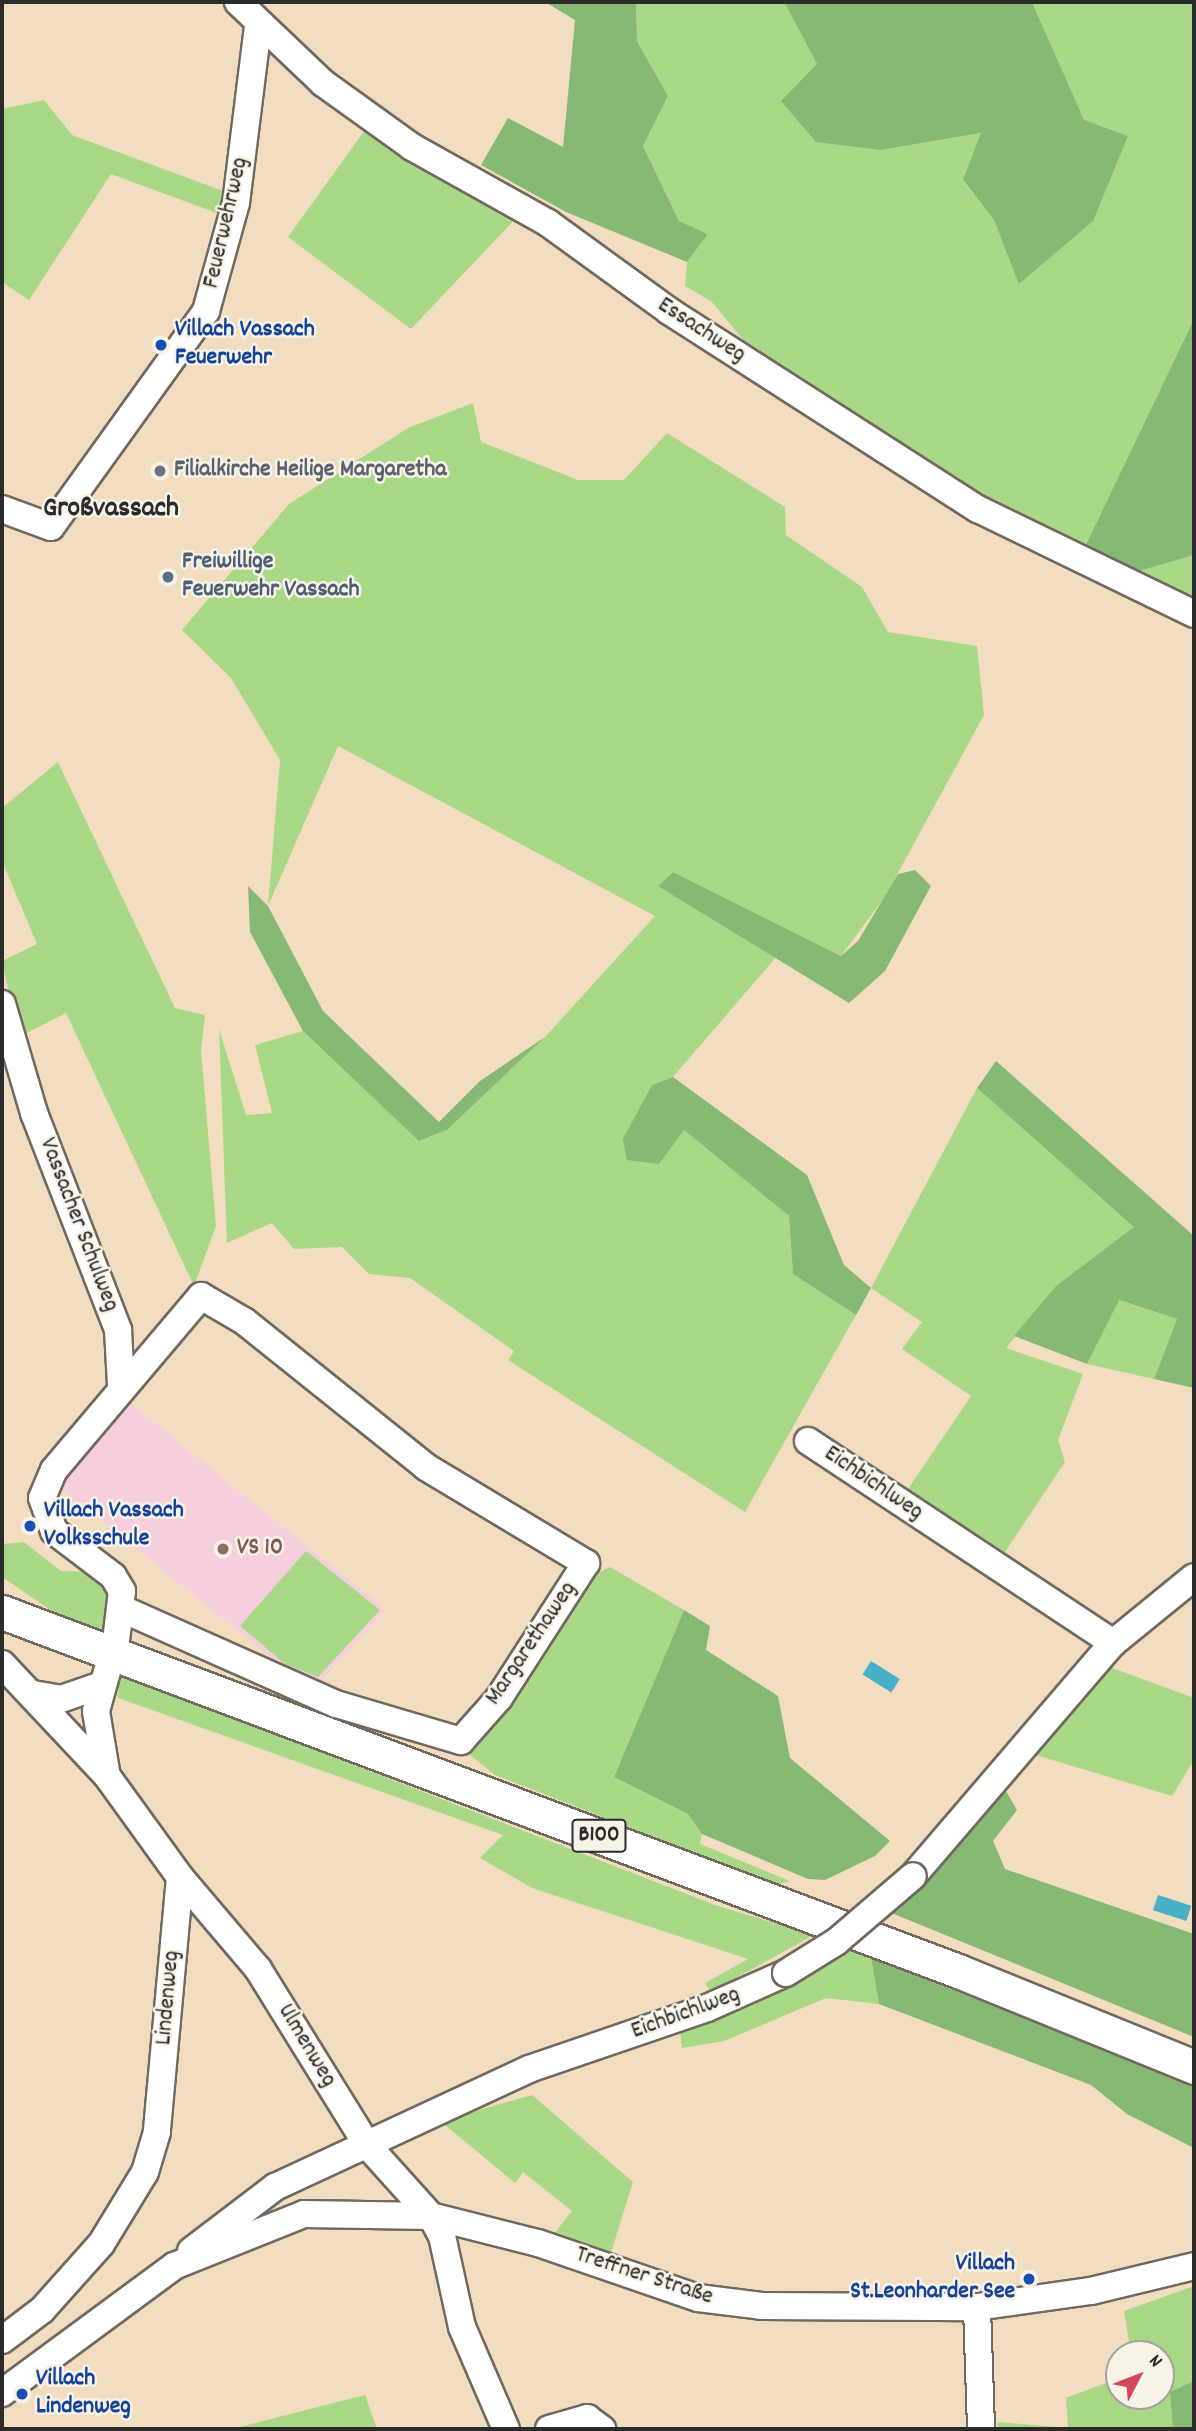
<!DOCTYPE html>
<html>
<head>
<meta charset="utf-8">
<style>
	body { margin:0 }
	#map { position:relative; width:1196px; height:2431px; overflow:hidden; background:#f3ddc0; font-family:Dekko,sans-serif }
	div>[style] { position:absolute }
	.built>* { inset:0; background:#f5cfdc }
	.green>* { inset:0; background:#a9d986 }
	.forest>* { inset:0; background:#86b973 }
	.water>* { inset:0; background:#48b0c7; transform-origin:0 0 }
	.roads { filter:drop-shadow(2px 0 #71695f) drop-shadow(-2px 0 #71695f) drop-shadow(0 2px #71695f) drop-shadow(0 -2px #71695f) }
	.minor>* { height:26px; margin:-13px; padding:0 13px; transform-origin:13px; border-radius:13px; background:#fff }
	.major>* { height:33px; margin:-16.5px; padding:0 16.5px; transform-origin:16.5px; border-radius:16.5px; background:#fff }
	.bridges { filter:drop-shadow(2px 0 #71695f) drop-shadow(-2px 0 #71695f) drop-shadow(0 2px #71695f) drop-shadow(0 -2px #71695f) }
	.minor-bridge>* { height:26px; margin:-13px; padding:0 13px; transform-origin:13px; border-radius:13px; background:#fff }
	.dots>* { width:19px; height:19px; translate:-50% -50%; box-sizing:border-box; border:4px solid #f7f3e8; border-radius:50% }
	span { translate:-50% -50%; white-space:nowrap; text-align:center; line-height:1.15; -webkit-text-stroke:5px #f7f3e8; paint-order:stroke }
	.shield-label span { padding:2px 5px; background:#f7f3e8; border:2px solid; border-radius:5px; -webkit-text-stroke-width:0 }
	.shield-label { font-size:23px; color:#2b2b2b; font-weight:700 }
	.street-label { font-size:24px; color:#2b2b2b }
	.transit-label { font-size:24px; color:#164399; font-weight:700 }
	.left { translate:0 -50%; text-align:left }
	.right { translate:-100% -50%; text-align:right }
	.worship-label { font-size:24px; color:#5b616d; font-weight:700 }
	.service-label { font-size:24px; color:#4e5e75; font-weight:700 }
	.education-label { font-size:24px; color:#785e54; font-weight:700 }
	.quarter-label { font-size:28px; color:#2b2b2b; font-weight:700 }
	.frame { position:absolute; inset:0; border:4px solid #2b2b2b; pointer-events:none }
	.north { position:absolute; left:1105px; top:2340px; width:70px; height:70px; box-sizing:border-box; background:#f7f3e8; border:2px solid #a5a39c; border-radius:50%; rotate:48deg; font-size:19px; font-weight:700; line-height:28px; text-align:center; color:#2b2b2b }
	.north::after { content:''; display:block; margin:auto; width:24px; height:32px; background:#d1495b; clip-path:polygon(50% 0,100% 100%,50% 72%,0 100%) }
</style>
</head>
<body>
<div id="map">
	<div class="built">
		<i style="clip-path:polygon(123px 1397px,386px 1610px,317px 1684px,286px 1670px,60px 1487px)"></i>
	</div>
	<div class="green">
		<i style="clip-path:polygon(636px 2px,784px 2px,817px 64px,881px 150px,982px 133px,963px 181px,994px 220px,1020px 284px,1128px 136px,1084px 121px,1032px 2px,1194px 2px,1194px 319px,1082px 553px,1026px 526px,763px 364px,712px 302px,685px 286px,687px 262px,708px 234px,679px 221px,643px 146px,668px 96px,637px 41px)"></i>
		<i style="clip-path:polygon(44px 100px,72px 135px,223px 191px,222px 215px,111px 174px,29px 300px,2px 282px,2px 109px)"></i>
		<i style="clip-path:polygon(367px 127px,520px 214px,411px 329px,288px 237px)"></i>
		<i style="clip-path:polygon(473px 403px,481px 442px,578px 480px,624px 480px,667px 433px,785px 507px,786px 535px,862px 587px,888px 632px,977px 646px,984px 715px,886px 895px,841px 956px,673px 872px,658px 886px,778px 955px,673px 1077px,652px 1085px,684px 1130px,789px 1216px,793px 1274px,856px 1315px,745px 1512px,508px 1360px,514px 1351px,410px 1278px,369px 1274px,342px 1247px,294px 1249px,272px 1223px,227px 1243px,219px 1029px,246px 1115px,272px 1113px,255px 1045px,303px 1031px,420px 1141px,447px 1130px,545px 1037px,655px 916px,338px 746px,268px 906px,280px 760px,231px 678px,182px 630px,289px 504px,408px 428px)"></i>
		<i style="clip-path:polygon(1194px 555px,1194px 605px,1136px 572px)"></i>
		<i style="clip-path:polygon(58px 762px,175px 1008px,205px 1015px,201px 1050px,216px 1226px,194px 1286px,66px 1013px,19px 1037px,2px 961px,37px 944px,2px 861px,2px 808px)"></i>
		<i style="clip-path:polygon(977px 1088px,1135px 1227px,1056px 1286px,1006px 1348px,1083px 1374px,1058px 1440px,1065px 1462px,1005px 1552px,908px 1489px,971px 1396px,902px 1349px,922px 1322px,871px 1288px)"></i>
		<i style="clip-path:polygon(1118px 1300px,1177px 1319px,1154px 1379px,1087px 1364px)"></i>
		<i style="clip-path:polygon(24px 1542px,61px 1571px,88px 1572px,107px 1591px,113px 1611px,108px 1634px,52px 1611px,2px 1577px,2px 1544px)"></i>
		<i style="clip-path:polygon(306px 1551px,380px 1610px,318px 1677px,285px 1664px,240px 1626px)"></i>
		<i style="clip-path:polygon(610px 1567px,684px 1610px,614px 1777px,688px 1814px,702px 1834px,700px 1844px,790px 1881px,776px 1885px,495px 1775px,469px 1754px,589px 1577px)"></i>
		<i style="clip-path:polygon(1107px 1666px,1194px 1698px,1194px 1760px,1172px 1796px,1026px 1752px)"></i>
		<i style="clip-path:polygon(119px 1674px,715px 1905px,814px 1935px,710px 1992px,705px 1983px,748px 1959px,532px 1888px,480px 1858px,503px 1835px,118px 1698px)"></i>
		<i style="clip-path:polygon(845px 1949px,871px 1958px,879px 2004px,826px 1998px,724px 2041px,682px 2048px,680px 2031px,765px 1998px)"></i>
		<i style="clip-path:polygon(532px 2095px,633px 2182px,610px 2256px,552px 2236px,572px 2211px,523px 2172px,515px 2183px,440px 2121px)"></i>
		<i style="clip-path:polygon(1194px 2286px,1194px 2381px,1171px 2392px,1173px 2429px,997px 2429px,998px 2422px,1068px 2428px,1066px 2398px,1119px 2378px,1119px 2396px,1161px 2396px,1161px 2354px,1131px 2354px,1124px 2311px)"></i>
		<i style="clip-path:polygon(365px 2395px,377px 2429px,231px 2429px)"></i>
	</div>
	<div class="forest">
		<i style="clip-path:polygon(545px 2px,636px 2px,637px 41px,668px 96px,643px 146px,679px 221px,708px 234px,687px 262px,566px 212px,481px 165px,508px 118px,563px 147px,575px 20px)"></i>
		<i style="clip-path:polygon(784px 2px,1032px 2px,1084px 120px,1128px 136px,1093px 221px,1019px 284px,994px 220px,963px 180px,981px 133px,881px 150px,816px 142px,781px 101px,817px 64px)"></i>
		<i style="clip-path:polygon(1194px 319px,1194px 555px,1136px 572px,1082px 553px)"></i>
		<i style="clip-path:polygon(915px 870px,931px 886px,885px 971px,849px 1003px,658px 886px,673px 872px,841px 956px,858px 941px,898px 874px)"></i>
		<i style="clip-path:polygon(248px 886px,268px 906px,323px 1011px,439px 1122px,480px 1081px,545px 1037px,447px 1130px,419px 1141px,303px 1031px,250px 932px)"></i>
		<i style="clip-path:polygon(996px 1061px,1194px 1236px,1194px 1388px,1154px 1379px,1177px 1319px,1119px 1300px,1087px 1364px,1014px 1336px,1056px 1286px,1134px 1227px,977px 1088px)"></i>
		<i style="clip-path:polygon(673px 1077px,807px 1175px,844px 1265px,871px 1288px,856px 1315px,793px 1274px,789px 1216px,684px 1130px,659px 1164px,627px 1160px,623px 1139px,652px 1085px)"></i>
		<i style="clip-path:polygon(684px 1610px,710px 1626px,706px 1650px,778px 1696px,790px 1758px,890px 1841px,875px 1856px,825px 1880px,808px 1879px,702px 1834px,688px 1814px,614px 1777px)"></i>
		<i style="clip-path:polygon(1003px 1786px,1017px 1810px,993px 1841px,1005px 1869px,1194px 1934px,1194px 2037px,889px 1912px)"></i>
		<i style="clip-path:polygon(871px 1958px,1194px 2084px,1194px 2148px,1127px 2114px,1091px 2085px,879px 2004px)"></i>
		<i style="clip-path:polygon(1194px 2381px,1194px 2429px,1173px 2429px,1170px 2392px)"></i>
	</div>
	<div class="water">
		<i style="left:871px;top:1661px;width:34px;height:16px;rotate:32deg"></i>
		<i style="left:1158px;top:1895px;width:35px;height:16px;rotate:18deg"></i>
	</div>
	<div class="roads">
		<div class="minor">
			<i style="left:238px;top:2px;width:117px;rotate:43.6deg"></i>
			<i style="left:323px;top:83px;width:110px;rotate:35.7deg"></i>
			<i style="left:412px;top:147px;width:156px;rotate:29.2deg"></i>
			<i style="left:548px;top:223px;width:150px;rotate:36deg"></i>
			<i style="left:669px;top:311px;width:367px;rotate:32.7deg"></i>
			<i style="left:978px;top:509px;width:240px;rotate:25.9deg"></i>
			<i style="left:2px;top:509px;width:52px;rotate:20.2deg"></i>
			<i style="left:51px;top:527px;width:266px;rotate:-54.3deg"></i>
			<i style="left:206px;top:311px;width:112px;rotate:-74.5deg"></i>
			<i style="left:236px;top:203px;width:177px;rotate:-82.9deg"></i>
			<i style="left:2px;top:1004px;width:114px;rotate:73.6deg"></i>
			<i style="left:34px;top:1113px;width:233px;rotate:68.8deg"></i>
			<i style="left:118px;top:1330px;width:55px;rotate:86.9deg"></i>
			<i style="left:808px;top:1441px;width:366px;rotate:33.5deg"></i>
			<i style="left:116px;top:1641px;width:50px;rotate:-83.2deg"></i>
			<i style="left:122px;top:1591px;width:17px;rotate:-121deg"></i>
			<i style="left:113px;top:1576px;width:74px;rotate:-142.7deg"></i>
			<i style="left:54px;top:1531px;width:35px;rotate:-110deg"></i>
			<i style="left:42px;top:1498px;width:30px;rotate:-67deg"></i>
			<i style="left:54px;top:1470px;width:228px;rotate:-49.8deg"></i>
			<i style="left:201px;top:1296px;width:50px;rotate:30.2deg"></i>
			<i style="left:244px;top:1321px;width:233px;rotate:38.7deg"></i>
			<i style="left:426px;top:1467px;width:187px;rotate:31deg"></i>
			<i style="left:586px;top:1563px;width:161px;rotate:122.8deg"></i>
			<i style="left:499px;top:1698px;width:57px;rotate:131.5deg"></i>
			<i style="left:461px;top:1741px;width:130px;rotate:-163.5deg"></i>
			<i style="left:336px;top:1704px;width:231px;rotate:-156deg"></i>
			<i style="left:2px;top:1664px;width:154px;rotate:46.8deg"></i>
			<i style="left:107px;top:1776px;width:125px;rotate:54.1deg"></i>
			<i style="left:180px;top:1877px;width:256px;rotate:95.2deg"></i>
			<i style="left:157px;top:2132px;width:42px;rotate:106.7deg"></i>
			<i style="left:145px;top:2172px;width:84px;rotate:121.4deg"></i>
			<i style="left:101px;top:2244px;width:89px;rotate:131.8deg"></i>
			<i style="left:42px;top:2310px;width:50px;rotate:143.1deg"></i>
			<i style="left:33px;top:1694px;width:28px;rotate:10deg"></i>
			<i style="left:61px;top:1699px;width:39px;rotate:-19deg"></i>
			<i style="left:106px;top:1771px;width:61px;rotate:-99.5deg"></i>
			<i style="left:96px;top:1711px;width:45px;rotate:-74.4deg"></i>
			<i style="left:913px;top:1876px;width:307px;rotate:-49.4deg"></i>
			<i style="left:1113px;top:1643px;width:104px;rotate:-39.2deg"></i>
			<i style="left:180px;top:1877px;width:121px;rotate:49.7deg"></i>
			<i style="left:258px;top:1969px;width:207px;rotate:58.2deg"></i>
			<i style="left:367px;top:2145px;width:96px;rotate:48deg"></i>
			<i style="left:431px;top:2216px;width:23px;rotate:61deg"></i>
			<i style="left:442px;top:2236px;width:93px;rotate:77.6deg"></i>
			<i style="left:462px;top:2327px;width:111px;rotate:66.7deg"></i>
			<i style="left:191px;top:2251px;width:106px;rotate:-37.3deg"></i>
			<i style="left:275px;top:2187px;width:280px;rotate:-24.9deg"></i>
			<i style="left:529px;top:2069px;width:188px;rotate:-18.9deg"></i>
			<i style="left:707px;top:2008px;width:86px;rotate:-23.9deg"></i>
			<i style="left:977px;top:2307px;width:122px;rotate:88.1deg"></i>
			<i style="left:2px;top:2393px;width:214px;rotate:-36.4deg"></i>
			<i style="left:174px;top:2266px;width:140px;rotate:-21.8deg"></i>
			<i style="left:304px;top:2214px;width:127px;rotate:0.9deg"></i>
			<i style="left:431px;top:2216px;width:110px;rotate:14.2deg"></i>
			<i style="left:538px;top:2243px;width:169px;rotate:19deg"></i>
			<i style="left:698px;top:2298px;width:64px;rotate:7.1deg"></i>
			<i style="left:762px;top:2306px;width:215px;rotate:0.3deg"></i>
			<i style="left:977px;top:2307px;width:115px;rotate:-8deg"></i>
			<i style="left:1091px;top:2291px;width:106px;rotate:-13.6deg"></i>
			<i style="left:549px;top:2429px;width:40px;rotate:-16deg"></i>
			<i style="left:587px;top:2418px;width:19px;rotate:36deg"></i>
		</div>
		<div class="major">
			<i style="left:2px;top:1612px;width:1021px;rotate:20.58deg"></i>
			<i style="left:958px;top:1971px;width:255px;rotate:22.1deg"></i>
		</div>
	</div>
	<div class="bridges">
		<div class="minor-bridge">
			<i style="left:786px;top:1973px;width:59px;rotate:-31.8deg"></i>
			<i style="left:836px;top:1942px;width:101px;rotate:-40.6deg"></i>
		</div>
	</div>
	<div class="dots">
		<i style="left:161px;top:345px;background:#1a4fb4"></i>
		<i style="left:160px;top:471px;background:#6b7280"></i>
		<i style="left:168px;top:577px;background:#5c6f8a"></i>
		<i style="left:30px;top:1526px;background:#1a4fb4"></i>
		<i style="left:223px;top:1549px;background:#8d6e63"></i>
		<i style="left:1029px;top:2279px;background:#1a4fb4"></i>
		<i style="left:22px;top:2394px;background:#1a4fb4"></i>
	</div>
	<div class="shield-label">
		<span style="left:599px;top:1836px">B100</span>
	</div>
	<div class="street-label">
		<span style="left:227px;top:223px;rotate:-77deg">Feuerwehrweg</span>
		<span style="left:701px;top:331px;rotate:33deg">Essachweg</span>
		<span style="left:78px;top:1225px;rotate:69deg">Vassacher Schulweg</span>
		<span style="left:873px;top:1484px;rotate:34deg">Eichbichlweg</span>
		<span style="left:532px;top:1644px;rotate:-56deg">Margarethaweg</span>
		<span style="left:169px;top:1998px;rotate:-85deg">Lindenweg</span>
		<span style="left:686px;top:2014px;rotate:-20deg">Eichbichlweg</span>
		<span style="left:306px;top:2046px;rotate:59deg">Ulmenweg</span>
		<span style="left:644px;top:2277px;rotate:18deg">Treffner Straße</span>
	</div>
	<div class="transit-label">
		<span class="left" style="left:175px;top:345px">Villach Vassach<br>Feuerwehr</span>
		<span class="left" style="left:44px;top:1526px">Villach Vassach<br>Volksschule</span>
		<span class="right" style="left:1015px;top:2279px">Villach<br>St.Leonharder See</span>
		<span class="left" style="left:36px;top:2394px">Villach<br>Lindenweg</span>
	</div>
	<div class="worship-label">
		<span class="left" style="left:174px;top:471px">Filialkirche Heilige Margaretha</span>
	</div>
	<div class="service-label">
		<span class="left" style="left:182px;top:577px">Freiwillige<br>Feuerwehr Vassach</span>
	</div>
	<div class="education-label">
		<span class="left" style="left:237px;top:1549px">VS 10</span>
	</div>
	<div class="quarter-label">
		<span style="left:111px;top:510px">Großvassach</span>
	</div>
	<div class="frame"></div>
	<div class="north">N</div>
</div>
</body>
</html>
